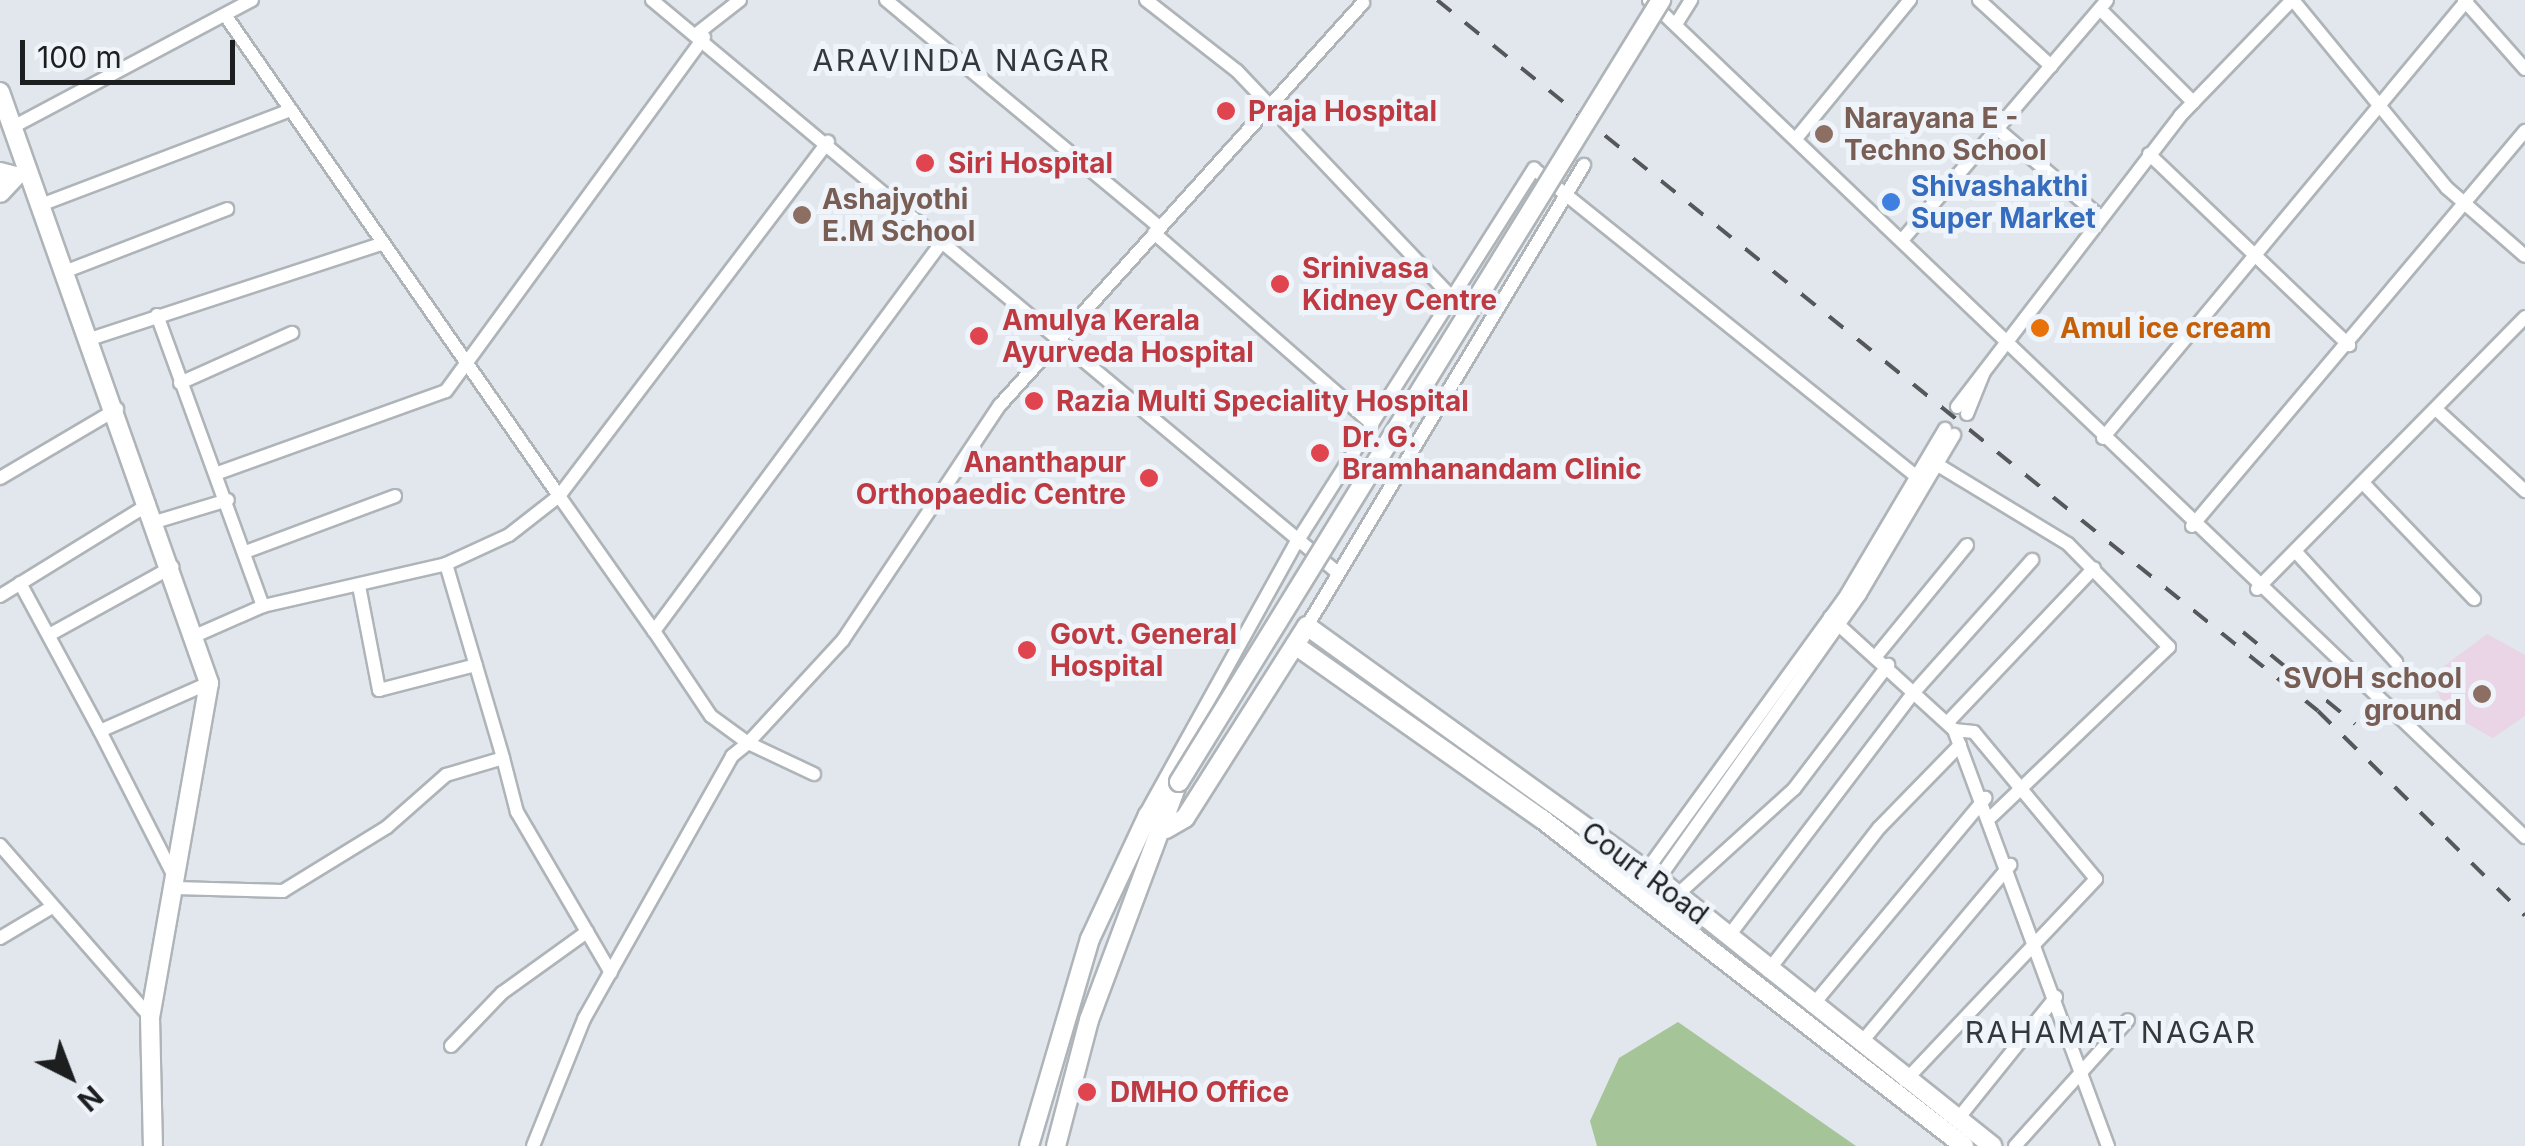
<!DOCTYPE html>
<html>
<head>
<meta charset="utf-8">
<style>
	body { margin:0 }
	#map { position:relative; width:2525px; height:1146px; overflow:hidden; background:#e1e7ec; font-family:Inter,sans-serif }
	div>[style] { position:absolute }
	.education>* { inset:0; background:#e9d5e5 }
	.green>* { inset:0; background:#a5c598 }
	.roads { filter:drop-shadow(2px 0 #aeb4b8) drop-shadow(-2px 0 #aeb4b8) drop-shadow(0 2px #aeb4b8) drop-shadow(0 -2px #aeb4b8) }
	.street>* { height:12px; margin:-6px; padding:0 6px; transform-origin:6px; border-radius:6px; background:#fff }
	.secondary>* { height:18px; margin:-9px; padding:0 9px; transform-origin:9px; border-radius:9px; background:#fff }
	.rail>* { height:4px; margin-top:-2px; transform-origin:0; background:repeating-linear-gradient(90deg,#55585b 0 18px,transparent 0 36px) }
	.bridges { filter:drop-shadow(2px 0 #aeb4b8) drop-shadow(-2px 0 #aeb4b8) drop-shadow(0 2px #aeb4b8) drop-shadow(0 -2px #aeb4b8) }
	.secondary-bridge>* { height:18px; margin:-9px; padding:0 9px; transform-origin:9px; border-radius:9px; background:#fff }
	.dots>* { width:28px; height:28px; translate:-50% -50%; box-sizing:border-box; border:5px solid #eef4f9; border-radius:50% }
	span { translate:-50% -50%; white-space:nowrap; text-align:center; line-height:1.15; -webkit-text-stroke:10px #eef4f9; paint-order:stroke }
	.health-label { font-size:28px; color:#be3a42; font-weight:700 }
	.left { translate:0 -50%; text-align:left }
	.right { translate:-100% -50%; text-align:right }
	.education-label { font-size:28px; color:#785e54; font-weight:700 }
	.shop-label { font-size:28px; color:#366cbe; font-weight:700 }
	.food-label { font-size:28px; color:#c56008; font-weight:700 }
	.street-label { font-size:28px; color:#1c1e20 }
	.neighbourhood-label { font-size:30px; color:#33383c; letter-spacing:2.5px }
	.north { position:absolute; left:20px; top:1026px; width:100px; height:100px; -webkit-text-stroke:8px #eef4f9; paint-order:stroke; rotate:138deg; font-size:28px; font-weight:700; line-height:40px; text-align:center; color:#1c1e20 }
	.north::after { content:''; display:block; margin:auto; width:35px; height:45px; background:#1c1e20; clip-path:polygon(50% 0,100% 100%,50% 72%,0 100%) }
	.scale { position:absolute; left:20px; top:40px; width:215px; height:45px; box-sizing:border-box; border:5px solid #1c1e20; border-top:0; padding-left:12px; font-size:30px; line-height:35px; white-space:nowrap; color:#1c1e20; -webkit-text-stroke:8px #eef4f9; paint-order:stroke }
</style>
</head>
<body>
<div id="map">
	<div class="education">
		<i style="clip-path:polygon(2487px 634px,2525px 655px,2525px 716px,2493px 738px,2446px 712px,2431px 676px)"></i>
	</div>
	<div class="green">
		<i style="clip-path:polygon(1678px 1022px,1856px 1146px,1597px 1146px,1590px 1121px,1619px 1058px)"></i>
	</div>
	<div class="roads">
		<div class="street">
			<i style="left:652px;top:0;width:894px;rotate:39.87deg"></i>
			<i style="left:886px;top:0;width:355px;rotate:39.7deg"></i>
			<i style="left:1146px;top:0;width:115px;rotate:38deg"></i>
			<i style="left:1237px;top:71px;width:314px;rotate:46.5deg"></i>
			<i style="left:1649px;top:0;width:1212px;rotate:43.7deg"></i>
			<i style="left:1979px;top:0;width:98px;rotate:42.5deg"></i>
			<i style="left:2293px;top:0;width:243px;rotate:50.7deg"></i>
			<i style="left:2447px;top:188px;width:103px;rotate:41.1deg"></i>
			<i style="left:2464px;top:0;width:92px;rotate:48.5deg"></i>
			<i style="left:2100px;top:9px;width:132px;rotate:45deg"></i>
			<i style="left:225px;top:15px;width:586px;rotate:55.22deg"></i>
			<i style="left:559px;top:496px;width:445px;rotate:-52.8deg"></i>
			<i style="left:1678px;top:21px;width:25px;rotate:-58deg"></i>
			<i style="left:699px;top:32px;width:52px;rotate:-38deg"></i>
			<i style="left:11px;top:128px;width:273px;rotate:-28deg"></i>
			<i style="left:2000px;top:131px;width:130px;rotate:40.6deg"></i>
			<i style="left:1799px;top:135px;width:175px;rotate:-50.6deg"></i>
			<i style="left:2149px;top:154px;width:277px;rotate:43.7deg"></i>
			<i style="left:38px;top:206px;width:265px;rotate:-20.8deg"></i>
			<i style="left:1154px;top:233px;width:287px;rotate:41.2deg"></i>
			<i style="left:1903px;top:239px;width:314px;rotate:-49.5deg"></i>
			<i style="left:64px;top:272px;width:175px;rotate:-21.1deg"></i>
			<i style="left:157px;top:315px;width:310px;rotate:70deg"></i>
			<i style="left:90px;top:339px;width:306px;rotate:-18.1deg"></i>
			<i style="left:180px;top:383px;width:123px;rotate:-24.1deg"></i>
			<i style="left:1957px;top:407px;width:367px;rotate:-52.5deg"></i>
			<i style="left:2180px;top:116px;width:161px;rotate:-46deg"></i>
			<i style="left:2439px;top:412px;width:117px;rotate:42.6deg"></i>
			<i style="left:1967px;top:414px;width:45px;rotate:-68deg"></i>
			<i style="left:2103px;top:438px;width:570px;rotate:-50.27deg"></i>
			<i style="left:1938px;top:465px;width:152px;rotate:31.3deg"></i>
			<i style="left:2068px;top:544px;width:144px;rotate:45.6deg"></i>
			<i style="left:2169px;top:647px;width:245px;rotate:136.3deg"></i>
			<i style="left:218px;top:473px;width:242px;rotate:-19.8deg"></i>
			<i style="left:446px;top:391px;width:438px;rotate:-53.9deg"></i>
			<i style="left:0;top:478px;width:136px;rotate:-30.5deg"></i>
			<i style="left:2365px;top:485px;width:158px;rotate:46.3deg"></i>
			<i style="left:155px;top:522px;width:76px;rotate:-16.8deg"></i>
			<i style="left:2192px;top:526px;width:517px;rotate:-49.87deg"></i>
			<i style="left:248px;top:551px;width:157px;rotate:-20.5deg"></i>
			<i style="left:2296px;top:552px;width:149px;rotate:47.7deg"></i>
			<i style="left:446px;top:564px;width:202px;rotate:73.6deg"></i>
			<i style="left:20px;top:583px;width:168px;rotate:61.6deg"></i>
			<i style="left:100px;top:731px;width:119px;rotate:-23.8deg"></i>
			<i style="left:359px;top:586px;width:106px;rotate:79.1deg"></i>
			<i style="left:379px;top:690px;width:100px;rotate:-14.5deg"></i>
			<i style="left:2257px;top:589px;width:382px;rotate:-45.4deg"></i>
			<i style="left:0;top:596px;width:175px;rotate:-31.7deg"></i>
			<i style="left:1830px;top:617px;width:168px;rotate:42.3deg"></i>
			<i style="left:1954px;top:730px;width:444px;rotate:69.7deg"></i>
			<i style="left:1307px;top:626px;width:538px;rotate:-59deg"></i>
			<i style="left:654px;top:631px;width:102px;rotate:56.2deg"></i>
			<i style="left:711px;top:716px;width:46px;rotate:36.1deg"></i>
			<i style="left:748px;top:743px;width:140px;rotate:-47.3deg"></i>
			<i style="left:843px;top:640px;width:283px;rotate:-56.3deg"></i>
			<i style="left:1000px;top:405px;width:542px;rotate:-47.92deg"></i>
			<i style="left:49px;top:635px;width:141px;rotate:-28.9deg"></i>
			<i style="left:197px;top:635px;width:72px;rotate:-23.7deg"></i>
			<i style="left:263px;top:606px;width:188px;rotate:-12.9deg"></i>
			<i style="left:446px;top:564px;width:69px;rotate:-24.7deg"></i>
			<i style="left:509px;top:535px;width:63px;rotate:-38deg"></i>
			<i style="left:559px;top:496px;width:165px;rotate:54.9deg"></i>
			<i style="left:654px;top:631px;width:489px;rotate:-53.5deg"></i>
			<i style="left:1877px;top:655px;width:142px;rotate:-50.7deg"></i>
			<i style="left:1948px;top:722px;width:212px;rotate:-46.5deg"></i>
			<i style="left:100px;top:731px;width:165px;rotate:63deg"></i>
			<i style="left:1144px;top:817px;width:311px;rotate:-61deg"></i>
			<i style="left:1295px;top:545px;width:446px;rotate:-57.6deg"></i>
			<i style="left:1534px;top:169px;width:494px;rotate:38.8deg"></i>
			<i style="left:0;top:845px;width:228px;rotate:48.9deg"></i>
			<i style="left:175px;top:888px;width:108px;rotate:1.6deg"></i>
			<i style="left:283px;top:891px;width:122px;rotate:-31.6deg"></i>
			<i style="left:387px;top:827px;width:79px;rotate:-41.4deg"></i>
			<i style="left:446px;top:775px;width:59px;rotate:-16.6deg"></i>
			<i style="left:503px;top:758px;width:56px;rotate:75.5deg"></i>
			<i style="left:517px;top:812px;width:186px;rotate:59.7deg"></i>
			<i style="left:1633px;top:889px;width:359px;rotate:-54deg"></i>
			<i style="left:1844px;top:599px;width:198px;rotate:-59.3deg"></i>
			<i style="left:1677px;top:895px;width:158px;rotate:-42.2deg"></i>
			<i style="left:1794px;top:789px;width:156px;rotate:-52.8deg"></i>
			<i style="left:1645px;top:898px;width:372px;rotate:-54.7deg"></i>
			<i style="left:1860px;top:594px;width:185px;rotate:-59.4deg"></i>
			<i style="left:1728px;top:937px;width:309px;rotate:-52.8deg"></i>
			<i style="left:1915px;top:691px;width:176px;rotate:-48.2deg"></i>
			<i style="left:0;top:938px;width:61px;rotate:-30.8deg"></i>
			<i style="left:1768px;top:971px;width:181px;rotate:-52.2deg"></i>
			<i style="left:1879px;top:828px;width:116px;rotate:-45.7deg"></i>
			<i style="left:1812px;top:1006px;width:271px;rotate:-50.2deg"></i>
			<i style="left:1860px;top:1044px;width:234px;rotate:-50deg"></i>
			<i style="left:451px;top:1046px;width:74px;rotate:-46.1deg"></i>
			<i style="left:502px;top:993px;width:105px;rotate:-35.7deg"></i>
			<i style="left:1905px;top:1081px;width:278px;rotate:-46.6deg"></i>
			<i style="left:2096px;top:879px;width:191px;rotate:-129.7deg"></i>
			<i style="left:1974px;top:732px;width:20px;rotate:-174deg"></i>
			<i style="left:1957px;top:1120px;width:158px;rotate:-51.2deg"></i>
			<i style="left:533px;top:1146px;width:137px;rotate:-68.1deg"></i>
			<i style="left:584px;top:1019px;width:302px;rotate:-60.6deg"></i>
			<i style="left:732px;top:756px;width:21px;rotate:-39deg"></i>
			<i style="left:748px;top:743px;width:73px;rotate:25.2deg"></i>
			<i style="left:2015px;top:1146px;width:169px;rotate:-48.1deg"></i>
		</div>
		<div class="secondary">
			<i style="left:0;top:92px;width:627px;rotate:70.52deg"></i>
			<i style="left:209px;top:683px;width:339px;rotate:100deg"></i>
			<i style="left:150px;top:1017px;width:129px;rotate:88.7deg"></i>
			<i style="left:0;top:172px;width:16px;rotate:14deg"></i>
			<i style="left:16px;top:176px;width:23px;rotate:133deg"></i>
			<i style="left:1295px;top:645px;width:302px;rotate:35.2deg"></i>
			<i style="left:1542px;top:819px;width:534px;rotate:37.77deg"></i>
			<i style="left:1166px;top:829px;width:22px;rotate:-30deg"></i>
			<i style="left:1185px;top:818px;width:227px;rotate:-57.6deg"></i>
			<i style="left:1307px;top:626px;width:433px;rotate:35.8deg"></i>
			<i style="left:1658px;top:879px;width:428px;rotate:38.6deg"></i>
			<i style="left:1029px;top:1146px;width:216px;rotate:-73.6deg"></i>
			<i style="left:1090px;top:939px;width:137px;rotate:-64.9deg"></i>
			<i style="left:1148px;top:815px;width:33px;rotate:-40deg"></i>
			<i style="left:1056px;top:1146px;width:130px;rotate:-75.3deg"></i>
			<i style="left:1089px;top:1020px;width:249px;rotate:-69.5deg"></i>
		</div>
	</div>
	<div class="rail">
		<i style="left:1437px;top:0;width:1132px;rotate:38.9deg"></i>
		<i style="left:2318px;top:711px;width:291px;rotate:44.7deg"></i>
		<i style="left:2243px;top:632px;width:145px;rotate:39.4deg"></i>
	</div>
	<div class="bridges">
		<div class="secondary-bridge">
			<i style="left:1179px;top:782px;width:919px;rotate:-58.35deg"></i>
		</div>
	</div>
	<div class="dots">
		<i style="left:1226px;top:111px;background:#e0444e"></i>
		<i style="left:1824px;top:134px;background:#8d6e63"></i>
		<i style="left:925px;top:163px;background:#e0444e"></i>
		<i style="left:1891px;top:202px;background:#3f7fe0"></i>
		<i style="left:802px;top:215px;background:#8d6e63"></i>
		<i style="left:1280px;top:284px;background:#e0444e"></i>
		<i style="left:2040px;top:328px;background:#e8710a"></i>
		<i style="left:979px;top:336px;background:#e0444e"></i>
		<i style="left:1034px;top:401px;background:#e0444e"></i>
		<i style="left:1320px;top:453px;background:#e0444e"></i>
		<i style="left:1149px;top:478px;background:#e0444e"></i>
		<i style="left:1027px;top:650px;background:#e0444e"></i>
		<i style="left:2482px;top:694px;background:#8d6e63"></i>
		<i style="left:1087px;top:1092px;background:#e0444e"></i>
	</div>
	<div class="health-label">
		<span class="left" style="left:1248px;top:111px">Praja Hospital</span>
		<span class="left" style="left:948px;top:163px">Siri Hospital</span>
		<span class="left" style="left:1302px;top:284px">Srinivasa<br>Kidney Centre</span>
		<span class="left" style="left:1002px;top:336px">Amulya Kerala<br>Ayurveda Hospital</span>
		<span class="left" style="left:1056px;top:401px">Razia Multi Speciality Hospital</span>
		<span class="left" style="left:1342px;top:453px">Dr. G.<br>Bramhanandam Clinic</span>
		<span class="right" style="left:1126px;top:478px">Ananthapur<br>Orthopaedic Centre</span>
		<span class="left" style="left:1050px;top:650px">Govt. General<br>Hospital</span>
		<span class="left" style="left:1110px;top:1092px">DMHO Office</span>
	</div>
	<div class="education-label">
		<span class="left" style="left:1844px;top:134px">Narayana E -<br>Techno School</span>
		<span class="left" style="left:822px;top:215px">Ashajyothi<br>E.M School</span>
		<span class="right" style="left:2462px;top:694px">SVOH school<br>ground</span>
	</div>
	<div class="shop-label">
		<span class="left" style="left:1911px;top:202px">Shivashakthi<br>Super Market</span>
	</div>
	<div class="food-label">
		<span class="left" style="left:2060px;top:328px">Amul ice cream</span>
	</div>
	<div class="street-label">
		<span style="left:1645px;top:873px;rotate:37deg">Court Road</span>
	</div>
	<div class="neighbourhood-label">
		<span style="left:962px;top:60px">ARAVINDA NAGAR</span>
		<span style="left:2111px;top:1032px">RAHAMAT NAGAR</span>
	</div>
	<div class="north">N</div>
	<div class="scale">100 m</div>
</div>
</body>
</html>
